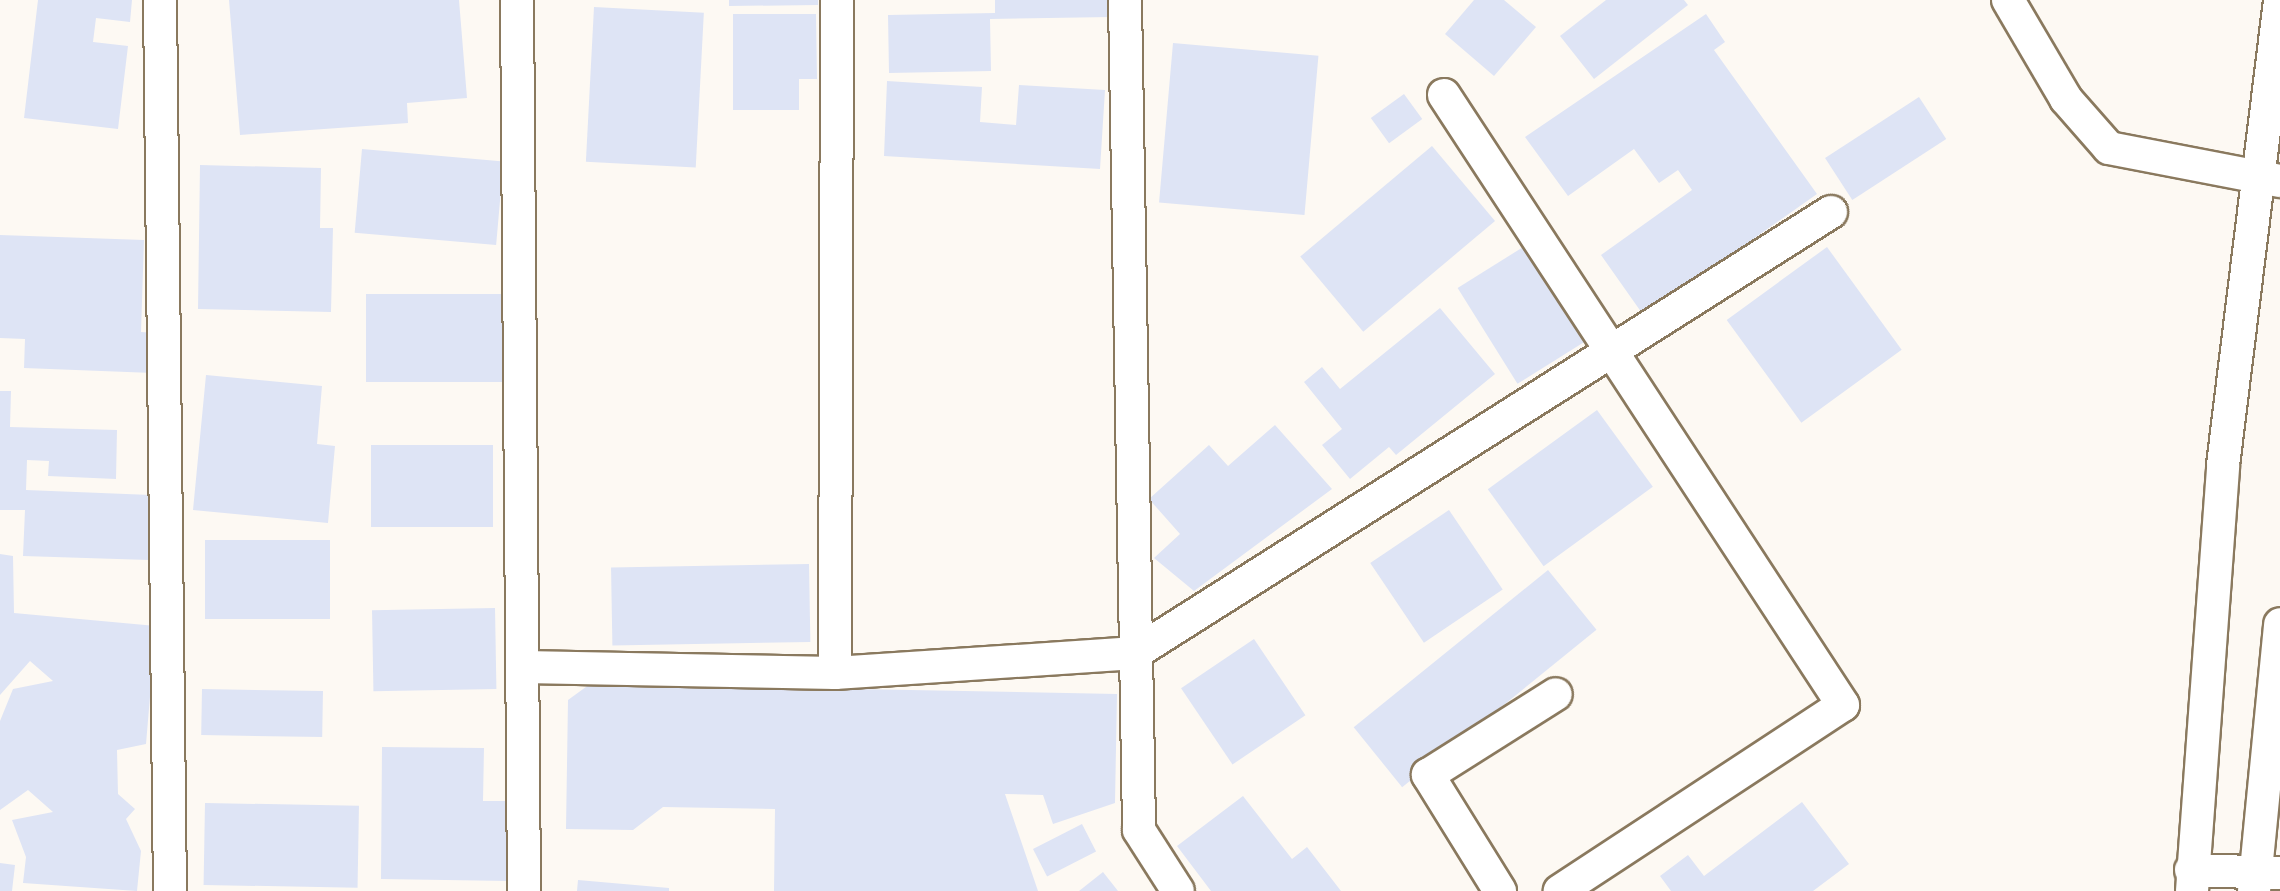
<!DOCTYPE html>
<html>
<head>
<meta charset="utf-8">
<style>
	body { margin:0 }
	#map { position:relative; width:2280px; height:891px; overflow:hidden; background:#fdf9f3; font-family:"Nunito Sans",sans-serif }
	div>[style] { position:absolute }
	.building>* { inset:0; background:#dee4f5; transform-origin:0 0 }
	.roads { filter:drop-shadow(2px 0 #8a795e) drop-shadow(-2px 0 #8a795e) drop-shadow(0 2px #8a795e) drop-shadow(0 -2px #8a795e) }
	.minor>* { height:32px; margin:-16px; padding:0 16px; transform-origin:16px; border-radius:16px; background:#fff }
	span { translate:-50% -50%; white-space:nowrap; text-align:center; line-height:1.15; -webkit-text-stroke:9px #fff; paint-order:stroke }
</style>
</head>
<body>
<div id="map">
	<div class="building">
		<i style="clip-path:polygon(38px 0,132px 0,130px 22px,96px 18px,93px 42px,128px 46px,118px 129px,24px 118px)"></i>
		<i style="clip-path:polygon(229px 0,459px 0,467px 98px,407px 103px,408px 123px,240px 135px)"></i>
		<i style="clip-path:polygon(729px 0,818px 0,818px 5px,729px 6px)"></i>
		<i style="clip-path:polygon(995px 0,1111px 0,1111px 17px,990px 19px,991px 71px,889px 73px,888px 15px,995px 13px)"></i>
		<i style="clip-path:polygon(1474px 0,1504px 0,1536px 27px,1494px 76px,1445px 34px)"></i>
		<i style="clip-path:polygon(1606px 0,1684px 0,1688px 5px,1594px 79px,1560px 36px)"></i>
		<i style="left:594px;top:7px;width:110px;height:155px;rotate:3deg"></i>
		<i style="clip-path:polygon(733px 14px,816px 14px,817px 79px,799px 79px,799px 110px,733px 110px)"></i>
		<i style="clip-path:polygon(1706px 14px,1725px 42px,1714px 50px,1817px 194px,1644px 316px,1601px 255px,1692px 190px,1678px 170px,1659px 183px,1634px 149px,1568px 196px,1525px 137px)"></i>
		<i style="left:1173px;top:43px;width:146px;height:160px;rotate:5deg"></i>
		<i style="clip-path:polygon(887px 81px,982px 87px,980px 122px,1016px 125px,1019px 85px,1105px 90px,1100px 169px,884px 156px)"></i>
		<i style="left:1404px;top:94px;width:31px;height:41px;rotate:54deg"></i>
		<i style="left:1919px;top:97px;width:50px;height:112px;rotate:57deg"></i>
		<i style="left:1432px;top:146px;width:98px;height:172px;rotate:50deg"></i>
		<i style="left:362px;top:149px;width:142px;height:84px;rotate:5deg"></i>
		<i style="clip-path:polygon(200px 165px,321px 168px,320px 228px,333px 228px,331px 312px,198px 309px)"></i>
		<i style="clip-path:polygon(0 235px,144px 240px,141px 332px,155px 333px,153px 373px,24px 368px,25px 339px,0 338px)"></i>
		<i style="left:1528px;top:244px;width:113px;height:83px;rotate:58deg"></i>
		<i style="left:1827px;top:247px;width:127px;height:124px;rotate:54deg"></i>
		<i style="left:366px;top:294px;width:138px;height:88px"></i>
		<i style="clip-path:polygon(1440px 308px,1495px 374px,1396px 455px,1389px 447px,1350px 479px,1322px 445px,1342px 429px,1304px 382px,1322px 367px,1340px 389px)"></i>
		<i style="clip-path:polygon(206px 375px,322px 386px,317px 444px,335px 446px,328px 523px,193px 510px)"></i>
		<i style="clip-path:polygon(0 391px,11px 391px,10px 427px,117px 430px,116px 479px,48px 476px,49px 461px,27px 460px,26px 490px,151px 495px,149px 560px,23px 556px,25px 510px,0 510px)"></i>
		<i style="left:1597px;top:410px;width:95px;height:135px;rotate:54deg"></i>
		<i style="clip-path:polygon(1275px 425px,1332px 489px,1194px 591px,1154px 558px,1180px 534px,1149px 499px,1209px 445px,1228px 466px)"></i>
		<i style="left:371px;top:445px;width:122px;height:82px"></i>
		<i style="left:1449px;top:510px;width:96px;height:95px;rotate:56deg"></i>
		<i style="left:205px;top:540px;width:125px;height:79px"></i>
		<i style="clip-path:polygon(0 554px,13px 556px,14px 613px,156px 626px,146px 744px,117px 750px,118px 794px,135px 809px,126px 819px,141px 851px,137px 891px,23px 883px,26px 857px,12px 820px,53px 812px,28px 790px,0 810px,0 721px,13px 689px,53px 681px,30px 661px,0 695px)"></i>
		<i style="left:809px;top:564px;width:78px;height:198px;rotate:89deg"></i>
		<i style="left:1548px;top:570px;width:77px;height:250px;rotate:51deg"></i>
		<i style="left:495px;top:608px;width:81px;height:123px;rotate:89deg"></i>
		<i style="left:1254px;top:639px;width:92px;height:88px;rotate:56deg"></i>
		<i style="clip-path:polygon(590px 684px,1117px 694px,1115px 803px,1053px 824px,1043px 795px,1005px 794px,1038px 891px,774px 891px,775px 809px,663px 807px,633px 830px,566px 829px,568px 700px)"></i>
		<i style="left:202px;top:689px;width:121px;height:46px;rotate:1deg"></i>
		<i style="clip-path:polygon(382px 747px,484px 748px,483px 801px,510px 801px,509px 881px,381px 879px)"></i>
		<i style="clip-path:polygon(1243px 796px,1292px 859px,1307px 847px,1341px 891px,1211px 891px,1177px 846px)"></i>
		<i style="clip-path:polygon(1802px 802px,1849px 864px,1813px 891px,1671px 891px,1660px 876px,1688px 855px,1704px 876px)"></i>
		<i style="left:205px;top:803px;width:154px;height:82px;rotate:1deg"></i>
		<i style="left:1082px;top:824px;width:31px;height:55px;rotate:63deg"></i>
		<i style="clip-path:polygon(0 863px,15px 865px,12px 891px,0 891px)"></i>
		<i style="clip-path:polygon(1103px 872px,1118px 891px,1079px 891px)"></i>
		<i style="clip-path:polygon(578px 880px,669px 888px,669px 891px,577px 891px)"></i>
	</div>
	<div class="roads">
		<div class="minor">
			<i style="left:160px;top:0;width:891px;rotate:89.36deg"></i>
			<i style="left:517px;top:0;width:891px;rotate:89.55deg"></i>
			<i style="left:1125px;top:0;width:830px;rotate:89.03deg"></i>
			<i style="left:1139px;top:830px;width:72px;rotate:57.4deg"></i>
			<i style="left:2008px;top:0;width:115px;rotate:59.6deg"></i>
			<i style="left:2066px;top:99px;width:65px;rotate:48.7deg"></i>
			<i style="left:2109px;top:148px;width:174px;rotate:10.9deg"></i>
			<i style="left:1444px;top:95px;width:729px;rotate:56.81deg"></i>
			<i style="left:1843px;top:705px;width:339px;rotate:146.7deg"></i>
			<i style="left:524px;top:667px;width:311px;rotate:1.1deg"></i>
			<i style="left:835px;top:673px;width:301px;rotate:-3.8deg"></i>
			<i style="left:1135px;top:653px;width:824px;rotate:-32.36deg"></i>
			<i style="left:835px;top:673px;width:673px;rotate:-89.83deg"></i>
			<i style="left:2191px;top:870px;width:89px;rotate:1.9deg"></i>
			<i style="left:1500px;top:891px;width:137px;rotate:-121.8deg"></i>
			<i style="left:1428px;top:775px;width:151px;rotate:-32.3deg"></i>
			<i style="left:2192px;top:891px;width:427px;rotate:-85.8deg"></i>
			<i style="left:2223px;top:465px;width:468px;rotate:-83deg"></i>
			<i style="left:2254px;top:891px;width:268px;rotate:-84.4deg"></i>
		</div>
	</div>
</div>
</body>
</html>
